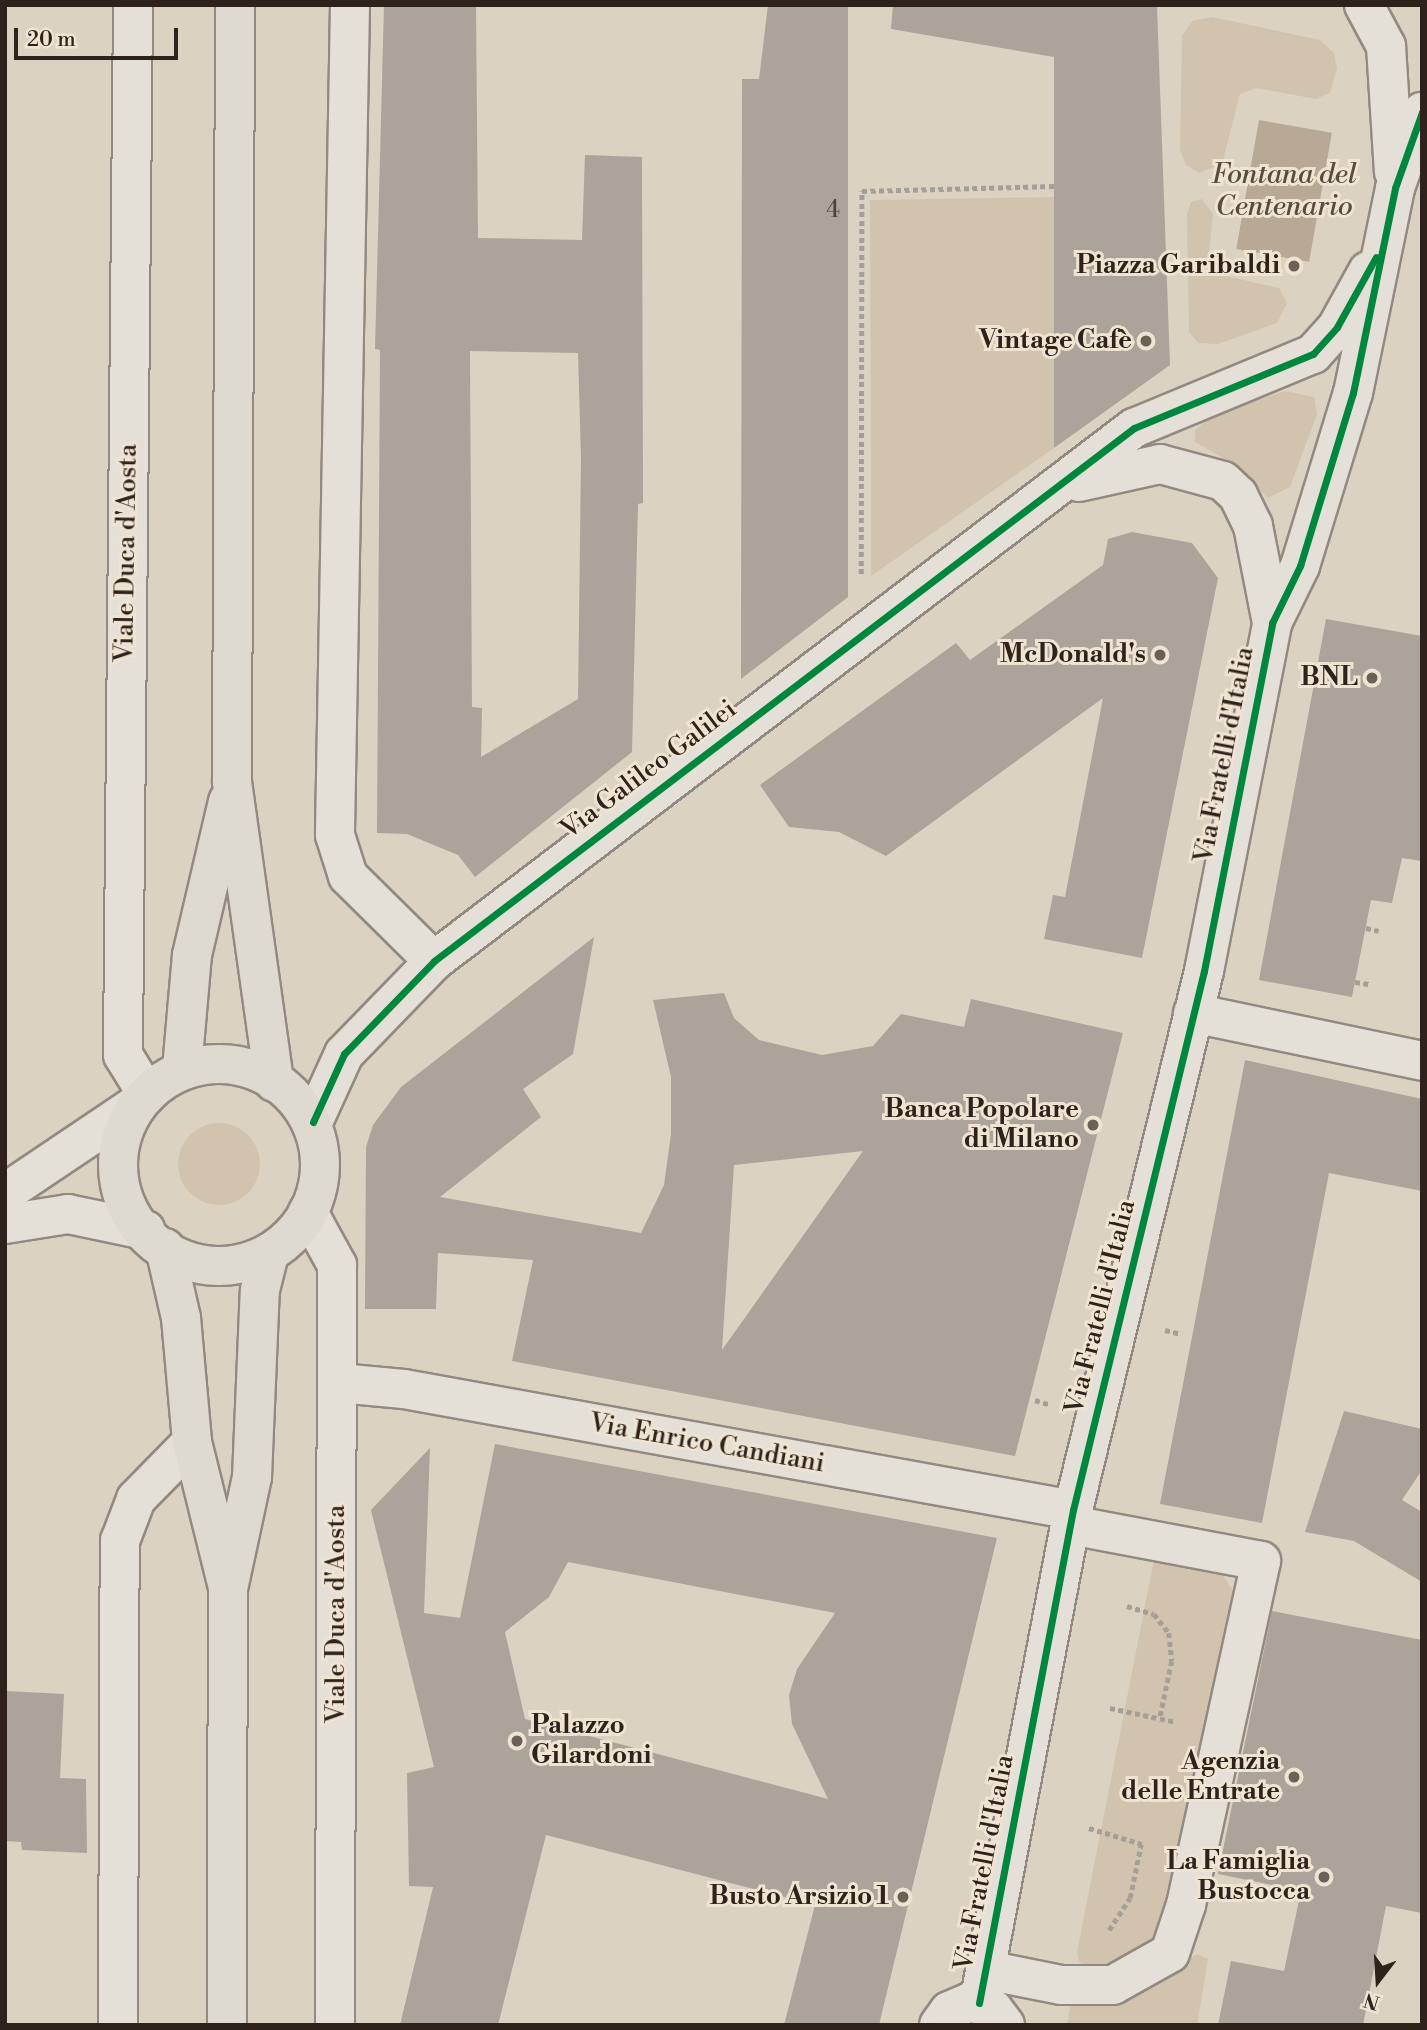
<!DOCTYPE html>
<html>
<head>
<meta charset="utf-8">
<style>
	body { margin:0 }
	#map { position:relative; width:1427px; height:2030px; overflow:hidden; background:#dcd2c2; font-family:"Libre Bodoni",serif }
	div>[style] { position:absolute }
	.green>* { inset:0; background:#d1c3ae }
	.round { border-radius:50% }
	.water>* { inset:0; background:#b8a996; transform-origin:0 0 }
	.building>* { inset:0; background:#aca49a }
	.path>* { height:4.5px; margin-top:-2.25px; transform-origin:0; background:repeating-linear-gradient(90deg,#a49f98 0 5px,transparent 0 8.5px) }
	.roads { filter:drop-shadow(2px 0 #928a81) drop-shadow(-2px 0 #928a81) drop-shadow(0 2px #928a81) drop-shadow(0 -2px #928a81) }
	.minor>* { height:38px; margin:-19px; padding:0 19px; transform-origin:19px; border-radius:19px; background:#e4dfd7 }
	.major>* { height:38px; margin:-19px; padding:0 19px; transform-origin:19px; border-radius:19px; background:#dfdad0 }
	.major>.ring { margin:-19px; padding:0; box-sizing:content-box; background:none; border:38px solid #dfdad0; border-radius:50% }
	.cycleway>* { height:7px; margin:-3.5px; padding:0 3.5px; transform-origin:3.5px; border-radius:3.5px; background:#00873e }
	.dots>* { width:19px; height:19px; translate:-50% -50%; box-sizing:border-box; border:4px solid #efe4d1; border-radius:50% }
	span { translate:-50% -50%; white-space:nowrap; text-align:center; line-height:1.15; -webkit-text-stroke:6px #efe4d1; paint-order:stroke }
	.number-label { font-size:23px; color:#4e423c }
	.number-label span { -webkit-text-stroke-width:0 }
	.poi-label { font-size:26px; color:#2f221d; font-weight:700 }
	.right { translate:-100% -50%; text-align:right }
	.left { translate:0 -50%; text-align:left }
	.street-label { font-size:26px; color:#2f221d }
	.water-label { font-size:28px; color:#594b41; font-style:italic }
	.frame { position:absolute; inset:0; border:7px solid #2f221d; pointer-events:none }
	.north { position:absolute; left:1343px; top:1946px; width:70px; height:70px; -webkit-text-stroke:5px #efe4d1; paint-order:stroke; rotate:197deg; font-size:19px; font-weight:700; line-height:28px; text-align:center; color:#2f221d }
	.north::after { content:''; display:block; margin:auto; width:24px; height:32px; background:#2f221d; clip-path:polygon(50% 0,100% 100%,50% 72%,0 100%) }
	.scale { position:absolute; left:14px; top:28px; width:164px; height:32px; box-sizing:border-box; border:4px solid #2f221d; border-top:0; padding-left:9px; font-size:21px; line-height:24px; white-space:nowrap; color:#2f221d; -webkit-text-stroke:5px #efe4d1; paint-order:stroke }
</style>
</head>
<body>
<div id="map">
	<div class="green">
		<i style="clip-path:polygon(1212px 17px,1320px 40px,1334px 53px,1337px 69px,1330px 93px,1316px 99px,1256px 88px,1240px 94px,1222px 164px,1199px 173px,1186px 165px,1180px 150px,1182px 36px,1192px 21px)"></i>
		<i style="clip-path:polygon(1056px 197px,1054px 448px,871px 576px,870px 200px)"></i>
		<i style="clip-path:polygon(1202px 199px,1213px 214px,1208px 262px,1213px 273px,1279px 288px,1287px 303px,1277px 323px,1218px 344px,1198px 343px,1189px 332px,1187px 214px,1191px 202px)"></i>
		<i style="clip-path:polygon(1285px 391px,1314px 397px,1317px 414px,1290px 487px,1268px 498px,1234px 464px,1195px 442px,1195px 430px,1214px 414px)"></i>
		<i class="round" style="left:178px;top:1123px;width:82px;height:82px"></i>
		<i style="clip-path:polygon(1154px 1560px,1221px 1573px,1236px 1595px,1165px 1935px,1118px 1966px,1091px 1967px,1079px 1962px,1077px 1952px)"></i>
		<i style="clip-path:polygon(1197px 1954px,1208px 1959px,1197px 2025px,1067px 2025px,1071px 2002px,1137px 1996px)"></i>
	</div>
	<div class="water">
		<i style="left:1259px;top:120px;width:74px;height:131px;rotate:10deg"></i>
	</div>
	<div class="building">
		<i style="clip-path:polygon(evenodd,384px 5px,476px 5px,478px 238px,582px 240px,585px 155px,642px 157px,643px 503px,638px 504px,632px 752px,475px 877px,458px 855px,407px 834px,377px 833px,380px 350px,375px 349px,384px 5px,470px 351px,578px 353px,581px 458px,578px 699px,481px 757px,482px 708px,472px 707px,470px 351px)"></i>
		<i style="clip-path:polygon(768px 5px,848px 5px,848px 597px,741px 679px,742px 79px,759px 79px)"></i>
		<i style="clip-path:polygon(893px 5px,1157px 5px,1170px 365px,1054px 448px,1054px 57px,891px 29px)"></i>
		<i style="clip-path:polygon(1132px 532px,1192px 543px,1218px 578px,1142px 958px,1044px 939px,1053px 895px,1065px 897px,1103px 698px,886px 856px,839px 832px,789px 827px,760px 785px,956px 643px,970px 660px,1103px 565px,1108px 539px)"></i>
		<i style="clip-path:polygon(1326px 619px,1422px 636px,1422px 861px,1402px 858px,1392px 903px,1371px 900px,1352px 997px,1259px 980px)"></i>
		<i style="clip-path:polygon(evenodd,594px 937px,573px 1054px,523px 1089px,541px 1117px,440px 1197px,641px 1233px,664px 1185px,671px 1134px,671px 1077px,653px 1000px,724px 993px,734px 1018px,759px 1040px,822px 1055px,873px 1046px,901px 1014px,964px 1027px,971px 999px,1123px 1033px,1015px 1456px,512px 1361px,533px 1260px,438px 1253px,436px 1309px,365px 1309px,366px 1147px,373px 1125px,401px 1087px,594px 937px,863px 1151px,722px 1350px,734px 1165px,863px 1151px)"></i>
		<i style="clip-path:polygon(1245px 1060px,1422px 1099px,1422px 1191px,1329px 1173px,1262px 1523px,1160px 1504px)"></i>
		<i style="clip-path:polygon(1344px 1411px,1422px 1429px,1422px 1470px,1402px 1500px,1422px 1512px,1422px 1582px,1354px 1541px,1305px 1532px)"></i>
		<i style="clip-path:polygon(evenodd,495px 1444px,997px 1538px,879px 2025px,784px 2025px,815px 1905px,546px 1835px,498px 2025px,400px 2025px,433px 1887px,409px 1886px,407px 1773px,434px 1767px,371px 1510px,430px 1448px,424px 1613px,460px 1618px,495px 1444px,568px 1562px,835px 1613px,797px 1669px,789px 1695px,792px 1724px,828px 1799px,525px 1719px,505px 1632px,549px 1597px,568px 1562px)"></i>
		<i style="clip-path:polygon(1272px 1611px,1422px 1640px,1422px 1913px,1386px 1906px,1363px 2025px,1218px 2025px,1231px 1961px,1284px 1971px,1301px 1891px,1218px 1874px)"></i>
		<i style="clip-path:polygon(5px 1691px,64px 1694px,60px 1778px,86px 1779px,87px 1853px,22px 1850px,21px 1842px,5px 1841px)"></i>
	</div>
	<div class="path">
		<i style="left:861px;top:574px;width:383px;rotate:-89.9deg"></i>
		<i style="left:862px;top:191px;width:194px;rotate:-1.5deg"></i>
		<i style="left:1366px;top:928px;width:13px;rotate:13deg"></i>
		<i style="left:1355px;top:982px;width:14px;rotate:8deg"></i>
		<i style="left:1165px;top:1330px;width:16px;rotate:14deg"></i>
		<i style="left:1035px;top:1400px;width:14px;rotate:17deg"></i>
		<i style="left:1127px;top:1606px;width:28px;rotate:17deg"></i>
		<i style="left:1154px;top:1614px;width:24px;rotate:52deg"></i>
		<i style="left:1169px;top:1633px;width:28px;rotate:84deg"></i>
		<i style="left:1172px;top:1661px;width:58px;rotate:101.9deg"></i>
		<i style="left:1110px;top:1708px;width:67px;rotate:12deg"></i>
		<i style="left:1089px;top:1828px;width:55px;rotate:16.8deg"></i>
		<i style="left:1109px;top:1930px;width:38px;rotate:-57deg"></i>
		<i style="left:1130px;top:1898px;width:55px;rotate:-78.5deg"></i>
	</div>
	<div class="roads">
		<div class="minor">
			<i style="left:133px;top:5px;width:1050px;rotate:90.55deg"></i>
			<i style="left:123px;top:1055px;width:46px;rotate:58.4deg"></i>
			<i style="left:350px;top:5px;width:830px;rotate:91.04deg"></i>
			<i style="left:335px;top:835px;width:43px;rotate:72.4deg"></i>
			<i style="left:348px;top:876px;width:121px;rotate:44.7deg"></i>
			<i style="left:1364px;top:5px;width:47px;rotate:61.8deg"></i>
			<i style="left:1386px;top:46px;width:126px;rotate:86.4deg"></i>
			<i style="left:1079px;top:482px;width:83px;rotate:-12.5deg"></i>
			<i style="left:1160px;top:464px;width:65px;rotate:15.1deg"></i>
			<i style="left:1223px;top:481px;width:21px;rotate:43deg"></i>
			<i style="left:1238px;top:495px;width:34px;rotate:64deg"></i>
			<i style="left:1253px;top:526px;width:99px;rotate:78.9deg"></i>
			<i style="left:1193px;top:1013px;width:234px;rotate:11.8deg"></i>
			<i style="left:313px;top:1122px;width:75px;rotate:-65.5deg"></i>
			<i style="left:344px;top:1054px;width:129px;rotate:-45.9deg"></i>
			<i style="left:434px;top:961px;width:880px;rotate:-37.29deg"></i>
			<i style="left:1134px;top:428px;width:194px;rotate:-22.5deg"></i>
			<i style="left:1313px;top:354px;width:36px;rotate:-48deg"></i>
			<i style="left:1337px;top:327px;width:64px;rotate:-61deg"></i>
			<i style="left:5px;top:1193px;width:158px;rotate:-33.9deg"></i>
			<i style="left:308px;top:1212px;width:60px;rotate:61.3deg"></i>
			<i style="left:337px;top:1265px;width:760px;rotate:90.15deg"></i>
			<i style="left:5px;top:1224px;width:64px;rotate:-9deg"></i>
			<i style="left:68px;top:1214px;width:79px;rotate:11.7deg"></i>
			<i style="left:339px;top:1383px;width:65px;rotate:5.3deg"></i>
			<i style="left:404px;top:1389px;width:680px;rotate:10.25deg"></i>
			<i style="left:986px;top:1970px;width:76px;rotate:11.3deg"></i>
			<i style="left:1061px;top:1985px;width:52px"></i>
			<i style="left:1113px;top:1985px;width:65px;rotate:-29.3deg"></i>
			<i style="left:1170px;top:1953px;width:51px;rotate:-71.6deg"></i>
			<i style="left:1186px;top:1905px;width:352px;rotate:-77.7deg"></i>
			<i style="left:1261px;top:1561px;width:193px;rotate:-169.3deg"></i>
			<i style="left:979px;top:2003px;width:502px;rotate:-79.21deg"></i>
			<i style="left:1073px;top:1510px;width:555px;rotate:-76.34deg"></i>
			<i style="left:1204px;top:971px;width:355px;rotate:-78.9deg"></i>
			<i style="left:1272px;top:623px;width:64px;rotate:-63.8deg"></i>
			<i style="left:1300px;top:566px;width:181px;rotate:-73deg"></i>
			<i style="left:1353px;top:393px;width:209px;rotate:-78.4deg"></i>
			<i style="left:1395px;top:188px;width:81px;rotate:-70.4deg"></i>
			<i style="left:118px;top:2025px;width:484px;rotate:-89.8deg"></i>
			<i style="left:120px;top:1541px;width:45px;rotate:-69.1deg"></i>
			<i style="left:136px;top:1499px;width:80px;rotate:-45.5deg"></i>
			<i style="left:939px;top:2025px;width:17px;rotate:-54deg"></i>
			<i style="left:949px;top:2011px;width:23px;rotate:-23deg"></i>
			<i style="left:970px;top:2002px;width:24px;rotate:17deg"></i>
			<i style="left:993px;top:2009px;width:20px;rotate:53deg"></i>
		</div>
		<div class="major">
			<i style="left:235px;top:5px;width:777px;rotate:90.22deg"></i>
			<i style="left:232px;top:782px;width:303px;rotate:82deg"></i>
			<i class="ring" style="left:118px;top:1064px;width:164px;height:164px"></i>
			<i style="left:182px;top:1069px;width:114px;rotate:-85deg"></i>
			<i style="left:192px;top:955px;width:158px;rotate:-76.8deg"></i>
			<i style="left:165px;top:1248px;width:72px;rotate:77.1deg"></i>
			<i style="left:181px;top:1318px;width:124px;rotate:84.9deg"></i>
			<i style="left:192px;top:1442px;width:149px;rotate:76.1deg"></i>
			<i style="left:227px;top:2025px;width:436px;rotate:-89.9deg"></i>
			<i style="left:228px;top:1589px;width:115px;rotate:-77.9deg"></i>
			<i style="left:252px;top:1477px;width:187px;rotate:-87.6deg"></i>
			<i style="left:260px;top:1290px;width:36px;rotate:-76deg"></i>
		</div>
	</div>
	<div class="cycleway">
		<i style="left:313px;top:1122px;width:75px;rotate:-65.5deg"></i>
		<i style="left:344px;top:1054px;width:129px;rotate:-45.9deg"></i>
		<i style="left:434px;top:961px;width:880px;rotate:-37.29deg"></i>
		<i style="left:1134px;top:428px;width:194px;rotate:-22.5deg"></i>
		<i style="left:1313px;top:354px;width:36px;rotate:-48deg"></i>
		<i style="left:1337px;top:327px;width:80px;rotate:-60.9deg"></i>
		<i style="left:979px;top:2003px;width:502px;rotate:-79.21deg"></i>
		<i style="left:1073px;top:1510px;width:555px;rotate:-76.34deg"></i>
		<i style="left:1204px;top:971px;width:355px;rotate:-78.9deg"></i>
		<i style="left:1272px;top:623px;width:64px;rotate:-63.8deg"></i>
		<i style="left:1300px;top:566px;width:181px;rotate:-73deg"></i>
		<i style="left:1353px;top:393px;width:209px;rotate:-78.4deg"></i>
		<i style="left:1395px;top:188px;width:81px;rotate:-70.4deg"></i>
	</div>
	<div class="dots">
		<i style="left:1294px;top:266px;background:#6c6057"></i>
		<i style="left:1146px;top:341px;background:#6c6057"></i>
		<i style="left:1160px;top:655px;background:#6c6057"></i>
		<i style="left:1372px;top:678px;background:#6c6057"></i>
		<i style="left:1093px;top:1125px;background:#6c6057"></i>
		<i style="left:517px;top:1741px;background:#6c6057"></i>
		<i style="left:1294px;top:1777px;background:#6c6057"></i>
		<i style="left:1324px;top:1877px;background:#6c6057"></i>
		<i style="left:903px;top:1897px;background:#6c6057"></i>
	</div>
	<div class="number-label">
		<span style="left:833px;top:210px">4</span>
	</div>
	<div class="poi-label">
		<span class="right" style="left:1280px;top:266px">Piazza Garibaldi</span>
		<span class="right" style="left:1132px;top:341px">Vintage Cafè</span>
		<span class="right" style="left:1146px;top:655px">McDonald's</span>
		<span class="right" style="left:1358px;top:678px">BNL</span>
		<span class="right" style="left:1079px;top:1125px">Banca Popolare<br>di Milano</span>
		<span class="left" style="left:531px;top:1741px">Palazzo<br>Gilardoni</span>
		<span class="right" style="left:1280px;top:1777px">Agenzia<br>delle Entrate</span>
		<span class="right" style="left:1310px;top:1877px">La Famiglia<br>Bustocca</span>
		<span class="right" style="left:889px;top:1897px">Busto Arsizio 1</span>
	</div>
	<div class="street-label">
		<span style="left:127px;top:553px;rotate:-89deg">Viale Duca d'Aosta</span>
		<span style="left:1225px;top:755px;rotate:-79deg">Via Fratelli d'Italia</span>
		<span style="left:649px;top:770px;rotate:-37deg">Via Galileo Galilei</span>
		<span style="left:1101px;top:1307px;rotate:-76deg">Via Fratelli d'Italia</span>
		<span style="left:707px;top:1444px;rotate:10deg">Via Enrico Candiani</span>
		<span style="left:337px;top:1614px;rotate:-90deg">Viale Duca d'Aosta</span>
		<span style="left:985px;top:1863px;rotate:-79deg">Via Fratelli d'Italia</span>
	</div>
	<div class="water-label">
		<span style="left:1284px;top:191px">Fontana del<br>Centenario</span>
	</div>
	<div class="frame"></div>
	<div class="north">N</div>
	<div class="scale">20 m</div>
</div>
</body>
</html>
